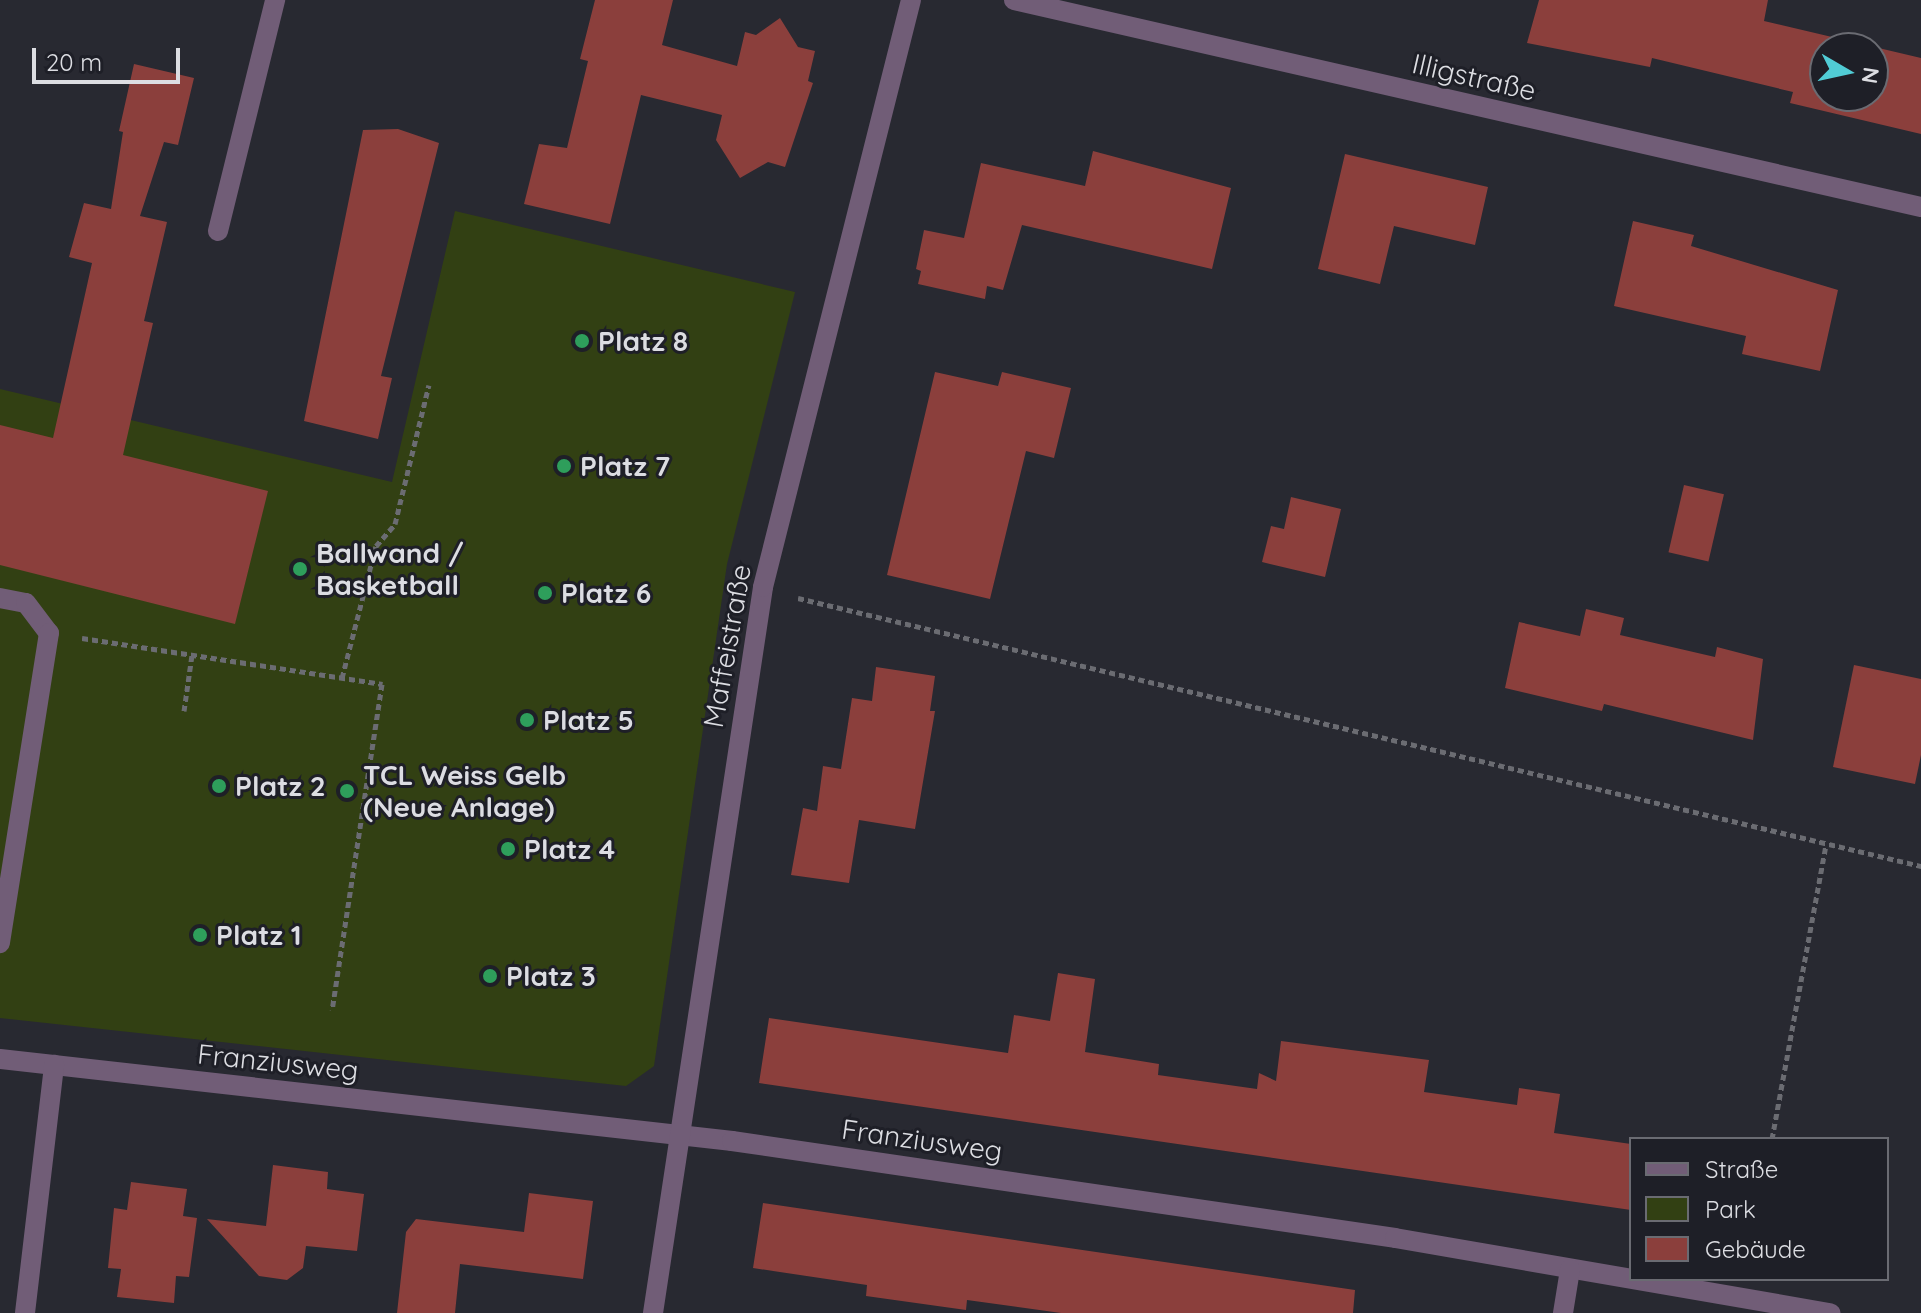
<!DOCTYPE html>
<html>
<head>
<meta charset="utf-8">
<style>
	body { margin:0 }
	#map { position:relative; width:1921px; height:1313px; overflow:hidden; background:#282931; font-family:Quicksand,sans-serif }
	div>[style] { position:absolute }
	.green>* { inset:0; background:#324013 }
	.building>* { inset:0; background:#8b3f3c; transform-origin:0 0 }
	.path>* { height:5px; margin-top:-2.5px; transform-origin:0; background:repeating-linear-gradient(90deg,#6b6c72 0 6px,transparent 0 10px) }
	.lane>* { height:20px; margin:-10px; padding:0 10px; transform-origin:10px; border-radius:10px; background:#715d77 }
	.street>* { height:20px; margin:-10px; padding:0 10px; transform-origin:10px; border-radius:10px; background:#715d77 }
	.dots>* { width:22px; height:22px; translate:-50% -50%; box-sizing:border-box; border:4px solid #1e1f27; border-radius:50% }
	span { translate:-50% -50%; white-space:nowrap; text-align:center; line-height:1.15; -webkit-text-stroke:6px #1e1f27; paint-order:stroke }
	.street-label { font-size:28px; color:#dcdde2 }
	.poi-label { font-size:28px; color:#dcdde2; font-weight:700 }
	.left { translate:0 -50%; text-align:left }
	.legend { position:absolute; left:1629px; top:1137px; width:260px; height:144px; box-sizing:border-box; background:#1e1f27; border:2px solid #6a6b72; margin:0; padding:10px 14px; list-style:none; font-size:24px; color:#dcdde2 }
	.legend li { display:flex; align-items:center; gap:16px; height:40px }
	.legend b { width:40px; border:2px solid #6a6b72 }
	.north { position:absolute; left:1809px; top:32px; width:80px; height:80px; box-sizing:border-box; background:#1e1f27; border:2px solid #6a6b72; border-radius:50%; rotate:99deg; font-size:22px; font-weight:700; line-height:32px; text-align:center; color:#dcdde2 }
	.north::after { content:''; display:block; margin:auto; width:28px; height:36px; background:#51ccd5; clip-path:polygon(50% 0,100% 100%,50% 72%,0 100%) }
	.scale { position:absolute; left:32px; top:48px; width:148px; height:36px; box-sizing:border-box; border:4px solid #dcdde2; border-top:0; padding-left:10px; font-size:24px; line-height:28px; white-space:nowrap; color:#dcdde2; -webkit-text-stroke:6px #1e1f27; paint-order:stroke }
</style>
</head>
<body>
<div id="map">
	<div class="green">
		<i style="clip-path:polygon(455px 211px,795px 292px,727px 564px,654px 1066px,626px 1086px,0 1018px,0 389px,392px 482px)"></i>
	</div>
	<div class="building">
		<i style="clip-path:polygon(595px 0,673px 0,662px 45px,737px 66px,745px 32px,756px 35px,780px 18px,798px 47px,815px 51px,808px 81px,813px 83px,785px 167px,768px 162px,740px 178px,716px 140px,722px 115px,641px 95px,610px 224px,524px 204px,539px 144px,567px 148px,588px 61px,580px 59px)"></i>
		<i style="clip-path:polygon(evenodd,1539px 0,1768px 0,1764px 21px,1921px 58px,1921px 134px,1790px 103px,1793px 92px,1652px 58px,1650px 67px,1527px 43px,1539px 0,1825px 48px,1873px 48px,1873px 96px,1825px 96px,1825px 48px)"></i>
		<i style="clip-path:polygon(134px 64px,194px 78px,178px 145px,164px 142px,140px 216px,167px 222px,144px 321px,153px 323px,123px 455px,268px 491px,235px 624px,0 565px,0 425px,53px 438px,92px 263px,69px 257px,84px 203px,111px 209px,123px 132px,119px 131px)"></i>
		<i style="clip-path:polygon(398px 129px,439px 143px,381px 376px,392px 378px,378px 439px,304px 421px,363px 130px)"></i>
		<i style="clip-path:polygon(1093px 151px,1231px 188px,1212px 269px,1022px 225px,1003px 290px,987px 286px,985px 299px,918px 284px,921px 271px,916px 269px,924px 230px,964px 238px,981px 163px,1085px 186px)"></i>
		<i style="clip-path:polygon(1345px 154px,1488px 187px,1475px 245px,1394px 226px,1380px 284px,1318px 269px)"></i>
		<i style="clip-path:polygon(1633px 221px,1694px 235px,1691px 246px,1838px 290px,1820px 371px,1742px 354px,1746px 336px,1614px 306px)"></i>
		<i style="clip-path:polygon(935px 372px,998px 386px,1002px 372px,1071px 388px,1054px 458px,1026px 451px,990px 599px,887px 575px)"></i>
		<i style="left:1684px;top:485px;width:41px;height:69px;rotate:13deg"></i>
		<i style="clip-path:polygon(1291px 497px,1341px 509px,1325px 577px,1262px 562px,1271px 526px,1284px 529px)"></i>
		<i style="clip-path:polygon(1586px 609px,1624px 618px,1620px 635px,1715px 657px,1717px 647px,1763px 659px,1753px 740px,1604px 704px,1602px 711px,1505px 688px,1519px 622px,1580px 636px)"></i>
		<i style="clip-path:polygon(1854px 665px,1921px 679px,1921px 755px,1915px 784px,1833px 767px)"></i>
		<i style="clip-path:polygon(876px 667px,935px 676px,930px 711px,935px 711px,915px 829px,859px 820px,849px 883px,791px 875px,803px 808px,817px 811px,823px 766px,841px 769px,852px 698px,872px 701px)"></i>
		<i style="clip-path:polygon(1058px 973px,1095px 979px,1085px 1052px,1159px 1064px,1158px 1075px,1257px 1089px,1259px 1073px,1276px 1081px,1281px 1041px,1429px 1060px,1424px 1092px,1517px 1105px,1519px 1088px,1560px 1094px,1554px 1133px,1631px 1144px,1631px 1210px,759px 1083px,769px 1018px,1008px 1053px,1014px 1015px,1050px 1021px)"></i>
		<i style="clip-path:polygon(273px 1165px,328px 1172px,327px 1189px,364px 1194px,357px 1251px,306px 1246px,303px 1268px,287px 1280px,259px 1276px,207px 1219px,266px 1226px)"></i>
		<i style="clip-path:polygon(131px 1182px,187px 1189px,183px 1216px,197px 1218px,189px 1277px,176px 1276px,174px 1303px,117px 1297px,121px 1269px,108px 1268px,114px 1208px,127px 1210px)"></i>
		<i style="clip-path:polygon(529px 1193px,593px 1201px,583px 1279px,460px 1264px,455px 1313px,397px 1313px,406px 1232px,416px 1219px,524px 1232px)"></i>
		<i style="clip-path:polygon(763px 1203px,1355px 1290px,1353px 1313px,1061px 1313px,967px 1300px,966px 1310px,866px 1296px,867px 1285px,753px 1268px)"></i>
	</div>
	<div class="path">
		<i style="left:798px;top:598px;width:1155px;rotate:13.42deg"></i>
		<i style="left:82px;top:638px;width:304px;rotate:8.7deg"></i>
		<i style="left:382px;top:684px;width:330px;rotate:98.7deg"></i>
		<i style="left:342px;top:678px;width:136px;rotate:-75.6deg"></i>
		<i style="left:376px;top:546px;width:29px;rotate:-49deg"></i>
		<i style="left:395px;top:524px;width:143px;rotate:-76.3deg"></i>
		<i style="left:184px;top:711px;width:57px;rotate:-81.9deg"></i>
		<i style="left:1772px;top:1139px;width:299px;rotate:-79.6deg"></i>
	</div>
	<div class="lane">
		<i style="left:218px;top:231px;width:238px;rotate:-76.1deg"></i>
		<i style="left:0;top:598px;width:26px;rotate:11deg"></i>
		<i style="left:26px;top:603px;width:38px;rotate:53deg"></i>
		<i style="left:49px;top:633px;width:314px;rotate:99deg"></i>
	</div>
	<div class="street">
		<i style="left:1014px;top:0;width:930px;rotate:12.86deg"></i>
		<i style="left:0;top:1059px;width:737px;rotate:6.39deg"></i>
		<i style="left:732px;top:1141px;width:670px;rotate:8.32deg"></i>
		<i style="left:1395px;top:1238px;width:442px;rotate:9.8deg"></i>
		<i style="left:25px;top:1313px;width:250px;rotate:-83.3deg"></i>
		<i style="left:653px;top:1313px;width:734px;rotate:-81.38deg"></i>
		<i style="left:763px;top:587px;width:605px;rotate:-75.85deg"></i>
		<i style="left:1563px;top:1313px;width:44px;rotate:-80.8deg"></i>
	</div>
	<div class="dots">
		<i style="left:582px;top:341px;background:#2e9e5b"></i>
		<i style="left:564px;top:466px;background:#2e9e5b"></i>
		<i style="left:300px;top:569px;background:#2e9e5b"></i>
		<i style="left:545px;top:593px;background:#2e9e5b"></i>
		<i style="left:527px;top:720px;background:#2e9e5b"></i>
		<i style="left:219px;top:786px;background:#2e9e5b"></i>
		<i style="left:347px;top:791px;background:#2e9e5b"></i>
		<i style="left:508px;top:849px;background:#2e9e5b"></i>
		<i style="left:200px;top:935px;background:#2e9e5b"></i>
		<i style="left:490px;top:976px;background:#2e9e5b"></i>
	</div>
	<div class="street-label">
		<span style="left:1474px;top:77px;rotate:13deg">Illigstraße</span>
		<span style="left:727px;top:646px;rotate:-80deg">Maffeistraße</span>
		<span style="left:278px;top:1062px;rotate:6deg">Franziusweg</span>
		<span style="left:922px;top:1140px;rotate:8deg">Franziusweg</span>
	</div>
	<div class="poi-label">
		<span class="left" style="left:598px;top:341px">Platz 8</span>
		<span class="left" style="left:580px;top:466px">Platz 7</span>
		<span class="left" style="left:316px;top:569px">Ballwand /<br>Basketball</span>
		<span class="left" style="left:561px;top:593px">Platz 6</span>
		<span class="left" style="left:543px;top:720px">Platz 5</span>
		<span class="left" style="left:363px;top:791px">TCL Weiss Gelb<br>(Neue Anlage)</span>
		<span class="left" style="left:235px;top:786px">Platz 2</span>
		<span class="left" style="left:524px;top:849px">Platz 4</span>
		<span class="left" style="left:216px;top:935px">Platz 1</span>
		<span class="left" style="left:506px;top:976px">Platz 3</span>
	</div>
	<ul class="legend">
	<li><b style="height:10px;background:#715d77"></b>Straße</li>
	<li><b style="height:22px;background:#324013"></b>Park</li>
	<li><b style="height:22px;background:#8b3f3c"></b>Gebäude</li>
	</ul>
	<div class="north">N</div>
	<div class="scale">20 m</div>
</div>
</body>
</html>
